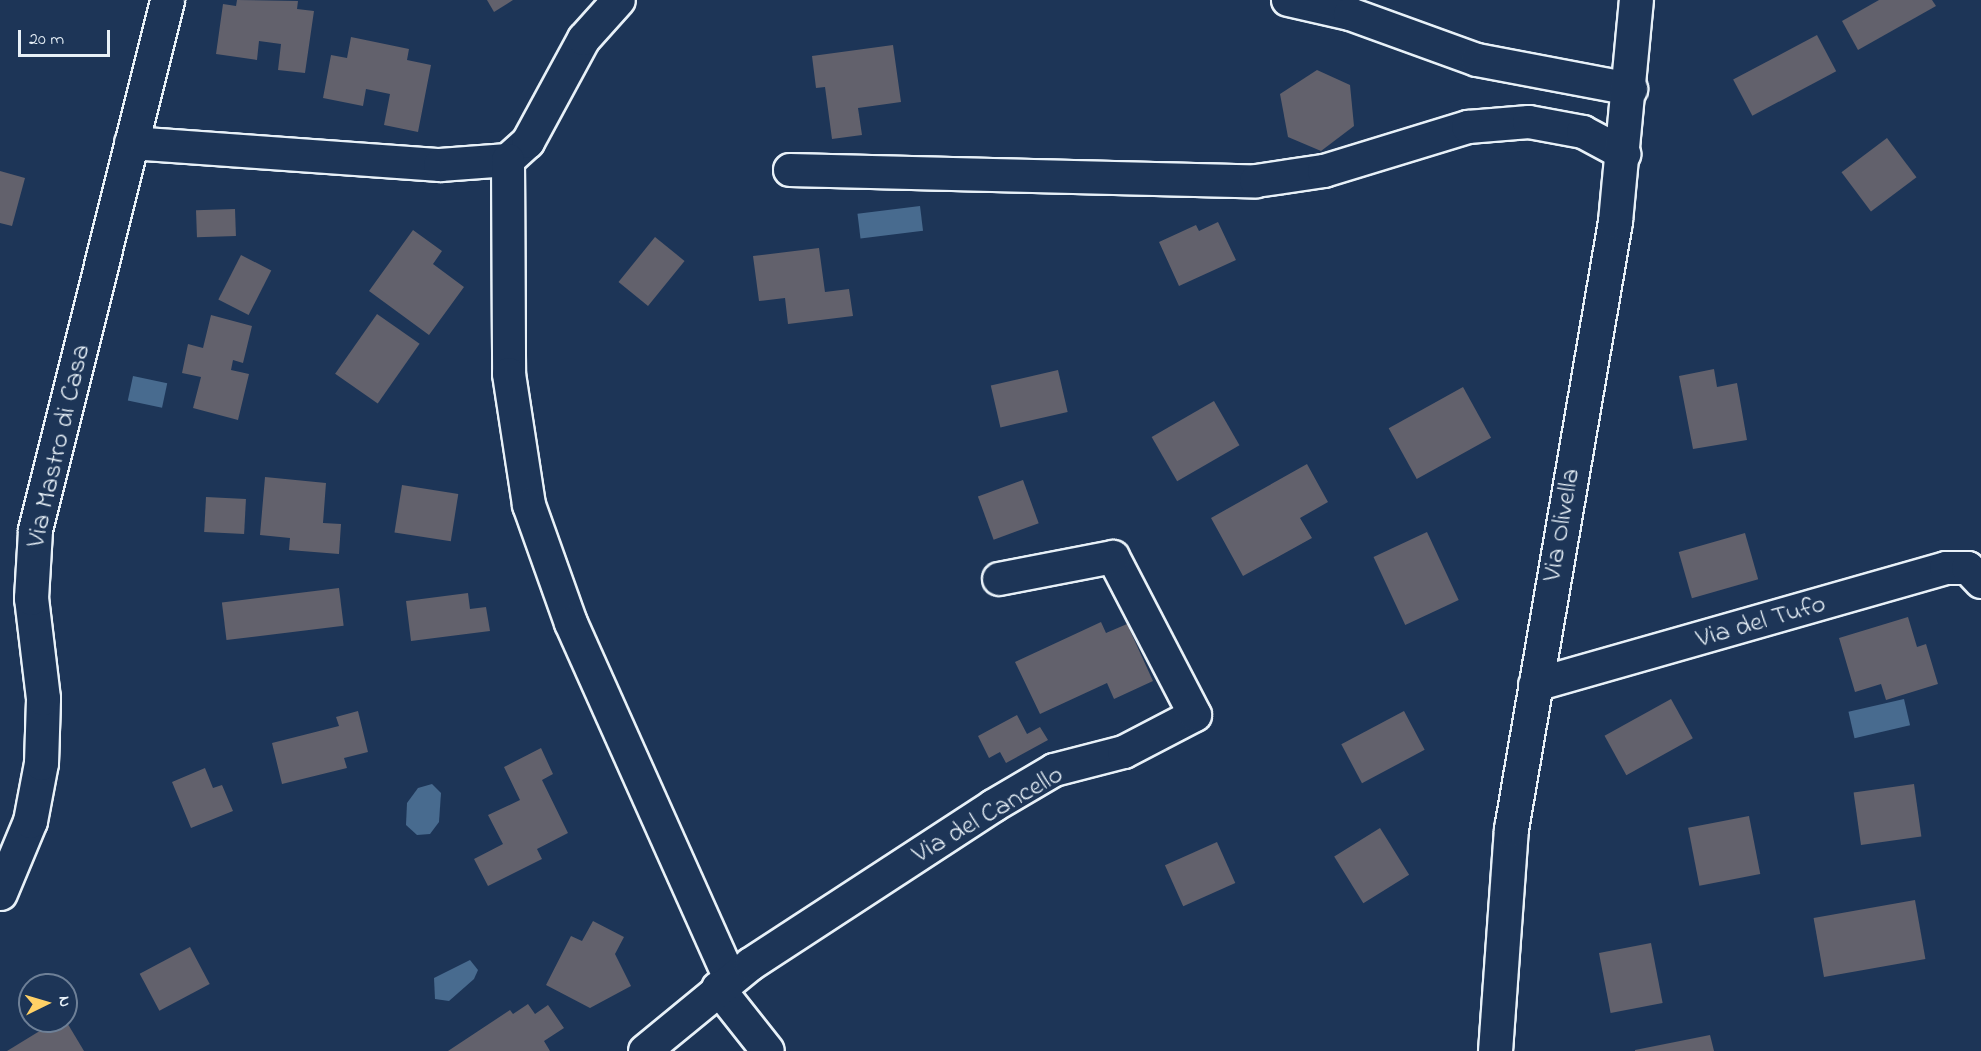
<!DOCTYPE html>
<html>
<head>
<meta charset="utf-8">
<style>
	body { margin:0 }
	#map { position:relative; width:1981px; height:1051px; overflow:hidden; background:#1d3557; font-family:"Indie Flower",sans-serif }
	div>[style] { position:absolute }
	.water>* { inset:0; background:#486b8f; transform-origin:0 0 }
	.building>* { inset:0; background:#62616c; transform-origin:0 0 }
	.roads { filter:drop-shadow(2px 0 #e8f1f8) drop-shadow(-2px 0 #e8f1f8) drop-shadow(0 2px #e8f1f8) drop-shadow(0 -2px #e8f1f8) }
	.minor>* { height:32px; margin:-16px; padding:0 16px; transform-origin:16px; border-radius:16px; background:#1d3557 }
	.tertiary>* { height:33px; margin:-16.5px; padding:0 16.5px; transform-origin:16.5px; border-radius:16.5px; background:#1d3557 }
	.secondary>* { height:33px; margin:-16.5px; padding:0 16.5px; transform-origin:16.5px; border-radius:16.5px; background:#1d3557 }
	span { translate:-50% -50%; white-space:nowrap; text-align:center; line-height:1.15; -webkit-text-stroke:4.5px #1d3557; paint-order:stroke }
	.street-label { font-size:27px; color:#e8f1f8 }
	.north { position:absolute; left:18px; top:973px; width:60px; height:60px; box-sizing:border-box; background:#1d3557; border:2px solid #6e8097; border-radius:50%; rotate:85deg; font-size:16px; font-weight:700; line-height:24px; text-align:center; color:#e8f1f8 }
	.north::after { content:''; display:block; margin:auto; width:21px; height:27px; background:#ffd166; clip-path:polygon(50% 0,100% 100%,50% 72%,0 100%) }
	.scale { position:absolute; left:18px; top:30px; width:92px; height:27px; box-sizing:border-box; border:3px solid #e8f1f8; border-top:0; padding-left:8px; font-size:18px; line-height:21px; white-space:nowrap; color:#e8f1f8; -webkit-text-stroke:4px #1d3557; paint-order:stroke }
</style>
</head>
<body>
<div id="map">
	<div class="water">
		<i style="left:920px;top:206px;width:25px;height:63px;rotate:83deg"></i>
		<i style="left:133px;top:376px;width:35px;height:25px;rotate:12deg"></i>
		<i style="left:1904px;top:699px;width:27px;height:57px;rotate:77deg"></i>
		<i style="clip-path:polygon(432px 784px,441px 793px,439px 822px,430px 834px,417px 835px,406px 825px,407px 803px,418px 788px)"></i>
		<i style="clip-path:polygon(470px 960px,478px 970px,474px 979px,449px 1001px,435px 999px,434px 978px)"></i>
	</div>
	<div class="building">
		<i style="clip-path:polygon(237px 0,298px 1px,297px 9px,314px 11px,305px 73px,278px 70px,281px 44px,259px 41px,257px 60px,216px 54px,223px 4px,236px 6px)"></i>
		<i style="clip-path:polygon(487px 0,513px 0,494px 12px)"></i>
		<i style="clip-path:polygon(1879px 0,1932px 0,1936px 6px,1858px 50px,1842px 21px)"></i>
		<i style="left:1817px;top:35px;width:41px;height:95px;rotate:62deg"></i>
		<i style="clip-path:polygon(351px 37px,409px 49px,407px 60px,431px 65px,418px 132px,384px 125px,390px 94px,366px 89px,363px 106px,323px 98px,331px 55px,347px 58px)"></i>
		<i style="clip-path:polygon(893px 45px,901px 102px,858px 108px,862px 135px,832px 139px,825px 87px,816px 88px,812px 56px)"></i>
		<i style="clip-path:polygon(1317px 70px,1350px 85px,1354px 126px,1321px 151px,1288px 137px,1280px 94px)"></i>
		<i style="left:1887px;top:138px;width:49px;height:57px;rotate:53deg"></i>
		<i style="clip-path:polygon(0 171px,25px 178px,12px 226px,0 223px)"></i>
		<i style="left:235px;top:209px;width:27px;height:39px;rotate:88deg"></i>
		<i style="clip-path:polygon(1218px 222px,1236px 260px,1179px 286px,1159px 242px,1196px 225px,1199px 231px)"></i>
		<i style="clip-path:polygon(413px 230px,442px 251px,433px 264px,464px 287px,429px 335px,369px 291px)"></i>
		<i style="left:655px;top:237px;width:38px;height:58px;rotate:39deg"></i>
		<i style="clip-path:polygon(819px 248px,825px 292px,849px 289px,853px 316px,788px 324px,785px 298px,759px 301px,753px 256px)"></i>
		<i style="left:241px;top:255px;width:34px;height:50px;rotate:27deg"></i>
		<i style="left:377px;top:314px;width:52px;height:73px;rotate:35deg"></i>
		<i style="clip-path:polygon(211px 315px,252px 326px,243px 363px,233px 360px,231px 370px,249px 374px,238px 420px,193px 408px,201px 377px,182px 373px,188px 344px,203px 348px)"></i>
		<i style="clip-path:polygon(1714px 369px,1717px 387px,1737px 383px,1747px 440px,1693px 449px,1679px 376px)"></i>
		<i style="left:1058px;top:370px;width:43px;height:69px;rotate:77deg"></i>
		<i style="left:1463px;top:387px;width:58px;height:85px;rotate:61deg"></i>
		<i style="left:1214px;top:401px;width:51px;height:72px;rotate:60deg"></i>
		<i style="clip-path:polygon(1307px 464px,1328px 502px,1300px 518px,1312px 538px,1243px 576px,1211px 518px)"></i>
		<i style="clip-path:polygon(265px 477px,326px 483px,323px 523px,341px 524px,339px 554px,289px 550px,290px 538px,260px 535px)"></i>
		<i style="left:1023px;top:480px;width:46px;height:48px;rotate:70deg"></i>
		<i style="left:402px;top:485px;width:57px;height:48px;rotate:9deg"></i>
		<i style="left:206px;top:497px;width:40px;height:35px;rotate:3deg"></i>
		<i style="left:1427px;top:532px;width:75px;height:59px;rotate:65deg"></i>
		<i style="left:1745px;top:533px;width:48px;height:69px;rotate:74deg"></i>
		<i style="left:339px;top:588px;width:38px;height:118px;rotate:83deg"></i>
		<i style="clip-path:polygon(468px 593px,470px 609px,486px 607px,490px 631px,411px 641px,406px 601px)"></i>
		<i style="clip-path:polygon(1908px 617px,1917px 647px,1926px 644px,1938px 684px,1886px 700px,1881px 684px,1855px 692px,1839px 638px)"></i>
		<i style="clip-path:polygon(1101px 622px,1106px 633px,1127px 624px,1153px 681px,1114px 699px,1107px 683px,1040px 714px,1015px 662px)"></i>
		<i style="left:1671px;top:699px;width:45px;height:76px;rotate:61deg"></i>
		<i style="clip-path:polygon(358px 711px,368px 752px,344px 758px,347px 768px,282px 784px,272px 743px,339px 726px,336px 717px)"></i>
		<i style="left:1404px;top:711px;width:44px;height:71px;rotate:62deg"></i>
		<i style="clip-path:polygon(1017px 715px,1027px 734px,1040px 727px,1048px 740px,1006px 763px,1000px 752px,989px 758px,978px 736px)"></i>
		<i style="clip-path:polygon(541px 748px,553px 774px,542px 780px,568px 833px,537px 849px,542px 859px,488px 886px,474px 859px,503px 844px,488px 815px,520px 800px,504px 767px)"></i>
		<i style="clip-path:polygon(205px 768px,213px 788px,222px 785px,233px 811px,191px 828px,172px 782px)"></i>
		<i style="left:1914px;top:784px;width:53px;height:61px;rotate:82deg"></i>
		<i style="left:1749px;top:816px;width:59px;height:62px;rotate:79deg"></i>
		<i style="left:1380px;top:828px;width:55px;height:54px;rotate:58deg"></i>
		<i style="left:1217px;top:842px;width:45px;height:57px;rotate:66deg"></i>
		<i style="left:1915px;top:900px;width:60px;height:103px;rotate:80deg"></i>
		<i style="clip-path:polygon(593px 921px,624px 937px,615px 954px,631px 986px,590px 1008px,546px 985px,571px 936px,582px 941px)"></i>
		<i style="left:1651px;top:943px;width:61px;height:53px;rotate:79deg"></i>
		<i style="left:190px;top:947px;width:42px;height:57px;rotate:62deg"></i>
		<i style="clip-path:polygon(528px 1004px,535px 1014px,548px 1005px,564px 1028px,544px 1041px,550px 1051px,448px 1051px,510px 1010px,513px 1014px)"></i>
		<i style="clip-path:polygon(56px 1021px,66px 1021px,84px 1051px,7px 1051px)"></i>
		<i style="clip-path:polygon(1710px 1035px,1714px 1051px,1635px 1051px,1635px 1050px)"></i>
	</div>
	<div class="roads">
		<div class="minor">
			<i style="left:1288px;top:0;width:64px;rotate:12.7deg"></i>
			<i style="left:1350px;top:14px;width:135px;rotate:19.9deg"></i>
			<i style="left:1477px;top:60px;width:157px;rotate:10.7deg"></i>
			<i style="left:131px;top:143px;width:310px;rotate:4.1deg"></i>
			<i style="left:440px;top:165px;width:68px;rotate:-4.2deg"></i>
			<i style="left:508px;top:160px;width:27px;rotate:-42deg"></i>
			<i style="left:528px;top:142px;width:117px;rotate:-61.5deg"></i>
			<i style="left:584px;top:39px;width:52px;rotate:-48.1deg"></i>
			<i style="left:508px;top:160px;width:214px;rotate:89.7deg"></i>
			<i style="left:509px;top:374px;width:133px;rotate:81.3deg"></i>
			<i style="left:529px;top:505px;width:125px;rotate:70.4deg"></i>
			<i style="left:571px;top:623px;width:390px;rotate:65.9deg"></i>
			<i style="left:790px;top:170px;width:466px;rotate:1.4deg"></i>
			<i style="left:1256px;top:181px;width:69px;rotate:-8.4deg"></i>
			<i style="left:1324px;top:171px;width:151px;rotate:-17deg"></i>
			<i style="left:1468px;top:127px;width:61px;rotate:-4.7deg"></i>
			<i style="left:1529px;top:122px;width:55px;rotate:10.5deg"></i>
			<i style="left:1583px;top:132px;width:47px;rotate:28.2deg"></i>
			<i style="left:1535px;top:685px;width:427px;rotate:-15.9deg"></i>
			<i style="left:1946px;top:568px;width:22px"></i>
			<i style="left:1968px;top:568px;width:19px;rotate:47deg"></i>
			<i style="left:718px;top:988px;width:80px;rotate:51.6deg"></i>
			<i style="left:645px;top:1051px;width:137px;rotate:-39.4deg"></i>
			<i style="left:751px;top:964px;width:289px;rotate:-33.1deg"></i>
			<i style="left:993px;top:806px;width:71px;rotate:-30.5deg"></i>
			<i style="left:1054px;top:770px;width:72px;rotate:-14.4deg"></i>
			<i style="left:1124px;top:752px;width:80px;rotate:-27.5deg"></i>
			<i style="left:1195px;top:715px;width:178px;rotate:-117.4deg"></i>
			<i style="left:1113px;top:557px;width:116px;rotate:169.1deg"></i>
		</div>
		<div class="tertiary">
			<i style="left:0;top:893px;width:78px;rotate:-67.4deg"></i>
			<i style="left:30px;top:821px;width:59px;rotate:-79.3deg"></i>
			<i style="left:41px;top:763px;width:65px;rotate:-88.2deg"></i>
			<i style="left:43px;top:698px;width:101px;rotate:-96.8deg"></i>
			<i style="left:31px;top:598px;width:68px;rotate:-86.6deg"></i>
			<i style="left:35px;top:530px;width:546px;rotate:-76.01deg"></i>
		</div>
		<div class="secondary">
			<i style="left:1495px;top:1051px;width:223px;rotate:-85.9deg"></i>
			<i style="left:1511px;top:829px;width:617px;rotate:-80.29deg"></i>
			<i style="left:1615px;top:221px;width:222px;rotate:-84.6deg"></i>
		</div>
	</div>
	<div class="street-label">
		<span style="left:59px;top:446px;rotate:-77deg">Via Mastro di Casa</span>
		<span style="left:1562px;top:525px;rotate:-80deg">Via Olivella</span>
		<span style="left:1761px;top:622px;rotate:-16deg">Via del Tufo</span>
		<span style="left:988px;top:815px;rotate:-30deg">Via del Cancello</span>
	</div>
	<div class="north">N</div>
	<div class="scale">20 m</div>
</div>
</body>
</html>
